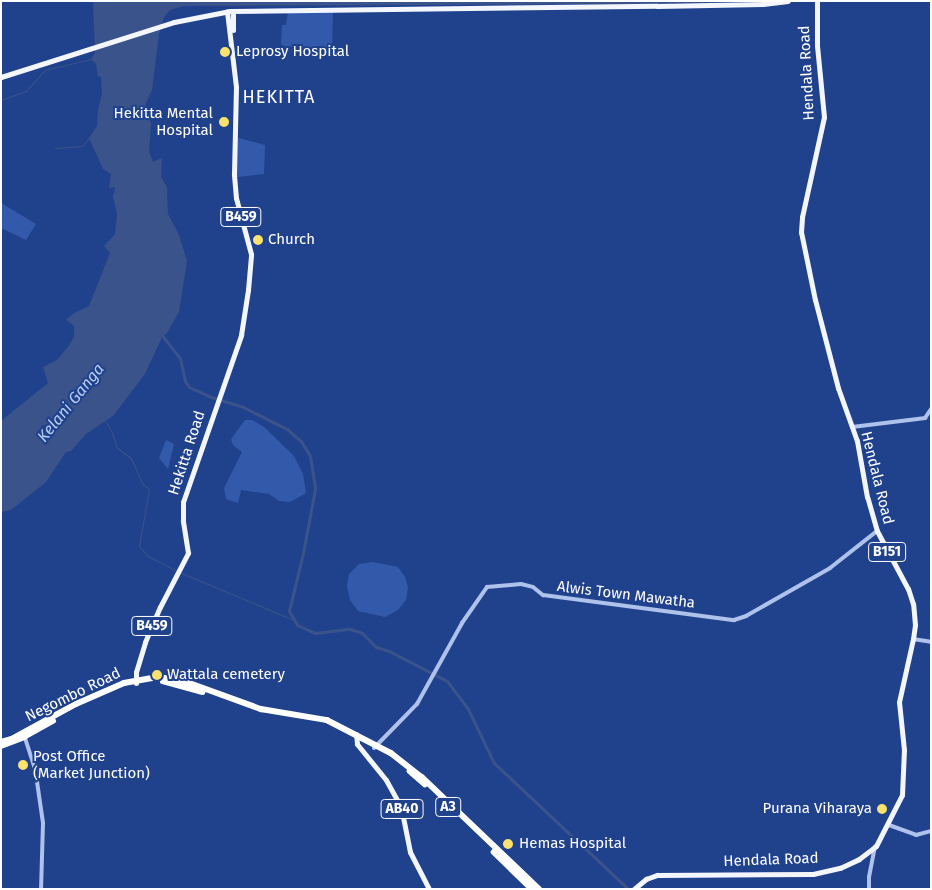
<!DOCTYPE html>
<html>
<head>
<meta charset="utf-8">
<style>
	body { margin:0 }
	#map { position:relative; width:932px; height:890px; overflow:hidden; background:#20428d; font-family:"Fira Sans",sans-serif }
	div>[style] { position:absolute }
	.green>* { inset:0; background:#335aaa }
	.water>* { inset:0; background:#3a538a }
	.stream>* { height:1px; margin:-0.5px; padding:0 0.5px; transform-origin:0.5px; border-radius:0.5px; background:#3a538a }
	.canal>* { height:3px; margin:-1.5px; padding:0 1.5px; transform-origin:1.5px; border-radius:1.5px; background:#3a538a }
	.minor>* { height:4px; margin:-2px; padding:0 2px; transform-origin:2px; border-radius:2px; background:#aec2ec }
	.major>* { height:5px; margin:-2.5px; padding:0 2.5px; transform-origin:2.5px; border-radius:2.5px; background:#f3f6ff }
	.highway>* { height:5.5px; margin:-2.75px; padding:0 2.75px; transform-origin:2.75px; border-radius:2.75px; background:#fff }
	.dots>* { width:14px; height:14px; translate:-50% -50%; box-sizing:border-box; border:2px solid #20428d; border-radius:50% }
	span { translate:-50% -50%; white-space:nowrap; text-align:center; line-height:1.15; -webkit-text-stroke:4px #20428d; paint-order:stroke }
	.shield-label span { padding:1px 4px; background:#20428d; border:1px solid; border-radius:4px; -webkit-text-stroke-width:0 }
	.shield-label { font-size:14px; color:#fff; font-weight:700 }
	.poi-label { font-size:15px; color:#fff }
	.left { translate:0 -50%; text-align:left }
	.right { translate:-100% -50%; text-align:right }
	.street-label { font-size:15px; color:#fff }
	.water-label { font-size:16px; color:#b9cdf3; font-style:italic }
	.quarter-label { font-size:18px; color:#fff; letter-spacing:1px }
	.frame { position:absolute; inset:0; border:2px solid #fff; pointer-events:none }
</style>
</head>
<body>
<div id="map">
	<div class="green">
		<i style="clip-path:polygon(333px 11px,332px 47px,286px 47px,281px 44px,282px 25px,286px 25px,288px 12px)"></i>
		<i style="clip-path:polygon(235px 137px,265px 145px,264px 174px,237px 177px)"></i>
		<i style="clip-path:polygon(1px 203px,36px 224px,26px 240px,1px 228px)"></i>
		<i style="clip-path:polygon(245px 420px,252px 420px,264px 427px,294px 456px,303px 474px,306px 493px,290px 502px,279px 501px,269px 494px,241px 490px,238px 503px,226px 499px,224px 488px,242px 452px,233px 445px,231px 439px)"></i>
		<i style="clip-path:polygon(166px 440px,174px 444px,168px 469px,159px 458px)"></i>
		<i style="clip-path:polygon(373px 562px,398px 567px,405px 577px,408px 587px,406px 600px,398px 610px,385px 617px,358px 611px,350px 600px,347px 586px,349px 574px,359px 564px)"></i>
	</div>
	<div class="water">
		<i style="clip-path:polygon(93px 1px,771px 1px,658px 4px,183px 6px,170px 10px,164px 17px,159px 34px,152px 90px,145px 105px,151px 124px,149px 151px,153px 162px,162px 158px,161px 177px,167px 187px,168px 214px,179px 235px,187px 261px,179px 312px,167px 333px,162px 337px,145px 374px,113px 416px,86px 434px,71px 451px,66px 452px,46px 482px,11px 510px,1px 512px,1px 421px,48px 383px,43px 367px,57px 360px,68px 347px,74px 337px,74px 326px,66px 320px,74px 313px,89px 306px,110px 253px,104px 246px,115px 234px,117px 214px,113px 197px,115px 187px,109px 188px,111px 174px,103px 169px,89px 138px,97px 126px,98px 109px,102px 94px,101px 77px,98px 76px,96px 64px,91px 59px,95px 53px)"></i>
	</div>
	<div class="stream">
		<i style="left:1px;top:100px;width:27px;rotate:-20deg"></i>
		<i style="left:26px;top:91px;width:28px;rotate:-48deg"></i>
		<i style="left:45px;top:70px;width:47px;rotate:-13.4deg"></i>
		<i style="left:55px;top:148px;width:27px;rotate:-4deg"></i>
		<i style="left:82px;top:146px;width:11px;rotate:-49deg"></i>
		<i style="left:106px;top:422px;width:13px;rotate:61deg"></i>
		<i style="left:112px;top:433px;width:16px;rotate:72deg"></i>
		<i style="left:117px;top:448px;width:17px;rotate:36deg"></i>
		<i style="left:131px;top:458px;width:27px;rotate:66deg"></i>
		<i style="left:142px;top:483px;width:9px;rotate:41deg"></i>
		<i style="left:149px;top:489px;width:58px;rotate:100deg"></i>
		<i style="left:139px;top:546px;width:13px;rotate:48deg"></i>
		<i style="left:148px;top:556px;width:31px;rotate:27deg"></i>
		<i style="left:179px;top:572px;width:125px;rotate:22.7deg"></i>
	</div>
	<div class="canal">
		<i style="left:161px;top:334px;width:31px;rotate:52deg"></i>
		<i style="left:180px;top:358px;width:24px;rotate:78deg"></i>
		<i style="left:185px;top:381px;width:7px;rotate:56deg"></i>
		<i style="left:189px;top:387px;width:24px;rotate:24deg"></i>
		<i style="left:211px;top:397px;width:31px;rotate:17deg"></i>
		<i style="left:241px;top:406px;width:51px;rotate:26.6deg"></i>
		<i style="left:287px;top:429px;width:18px;rotate:41deg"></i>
		<i style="left:301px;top:441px;width:17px;rotate:59deg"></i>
		<i style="left:310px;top:456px;width:33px;rotate:81deg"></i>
		<i style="left:315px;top:489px;width:65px;rotate:100.6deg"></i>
		<i style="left:303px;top:553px;width:60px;rotate:103.6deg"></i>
		<i style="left:289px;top:611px;width:16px;rotate:60deg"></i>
		<i style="left:297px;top:625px;width:20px;rotate:24deg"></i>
		<i style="left:315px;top:633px;width:35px;rotate:-7deg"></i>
		<i style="left:350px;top:629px;width:13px;rotate:18deg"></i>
		<i style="left:362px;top:633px;width:20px;rotate:45deg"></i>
		<i style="left:376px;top:647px;width:14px;rotate:17deg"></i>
		<i style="left:389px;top:651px;width:65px;rotate:27.3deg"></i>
		<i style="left:447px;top:681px;width:35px;rotate:53deg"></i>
		<i style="left:468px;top:709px;width:60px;rotate:64.3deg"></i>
		<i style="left:494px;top:763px;width:184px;rotate:43.2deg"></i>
	</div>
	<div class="minor">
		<i style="left:852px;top:427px;width:74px;rotate:-7deg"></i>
		<i style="left:925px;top:418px;width:11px;rotate:-56deg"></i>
		<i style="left:913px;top:639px;width:18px;rotate:9deg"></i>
		<i style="left:24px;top:735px;width:35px;rotate:72deg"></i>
		<i style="left:35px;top:768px;width:56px;rotate:81.7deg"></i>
		<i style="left:43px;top:823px;width:66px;rotate:91.7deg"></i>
		<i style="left:374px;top:748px;width:62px;rotate:-45.7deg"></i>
		<i style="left:417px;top:704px;width:93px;rotate:-60.9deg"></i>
		<i style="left:462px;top:623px;width:44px;rotate:-55.2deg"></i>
		<i style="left:487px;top:587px;width:34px;rotate:-5deg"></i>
		<i style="left:521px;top:584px;width:12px;rotate:14deg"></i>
		<i style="left:533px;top:587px;width:13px;rotate:39deg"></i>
		<i style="left:543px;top:595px;width:193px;rotate:7.5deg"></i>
		<i style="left:734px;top:620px;width:13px;rotate:-18deg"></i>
		<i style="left:746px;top:616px;width:97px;rotate:-29.7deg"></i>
		<i style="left:830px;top:568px;width:60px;rotate:-38.2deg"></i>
		<i style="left:889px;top:825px;width:29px;rotate:20deg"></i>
		<i style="left:916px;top:835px;width:16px;rotate:-15deg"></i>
		<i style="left:869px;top:889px;width:12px;rotate:-90deg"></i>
		<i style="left:869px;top:877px;width:31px;rotate:-79deg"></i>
	</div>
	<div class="major">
		<i style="left:233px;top:11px;width:19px;rotate:90deg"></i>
		<i style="left:1px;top:77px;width:182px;rotate:-17.6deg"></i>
		<i style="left:174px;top:22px;width:57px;rotate:-11.1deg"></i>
		<i style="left:230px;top:11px;width:427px;rotate:-0.7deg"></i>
		<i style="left:657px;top:6px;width:106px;rotate:-1.1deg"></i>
		<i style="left:763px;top:4px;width:25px;rotate:-7deg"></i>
		<i style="left:136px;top:683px;width:11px;rotate:-90deg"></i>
		<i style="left:136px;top:672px;width:31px;rotate:-73deg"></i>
		<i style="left:145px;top:642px;width:38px;rotate:-67deg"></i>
		<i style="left:160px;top:607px;width:61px;rotate:-62.6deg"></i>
		<i style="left:188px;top:553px;width:33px;rotate:-99deg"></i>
		<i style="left:183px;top:520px;width:18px;rotate:-90deg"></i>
		<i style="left:183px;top:502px;width:177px;rotate:-70.8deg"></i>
		<i style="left:241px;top:335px;width:46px;rotate:-81.2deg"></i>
		<i style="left:248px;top:290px;width:36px;rotate:-85deg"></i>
		<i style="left:251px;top:254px;width:58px;rotate:-105deg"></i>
		<i style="left:236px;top:198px;width:24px;rotate:-95deg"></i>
		<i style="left:234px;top:174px;width:87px;rotate:-88.7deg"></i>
		<i style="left:236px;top:87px;width:76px;rotate:-96.8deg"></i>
		<i style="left:356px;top:734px;width:10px;rotate:84deg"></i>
		<i style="left:357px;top:744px;width:46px;rotate:51.1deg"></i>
		<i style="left:386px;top:780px;width:31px;rotate:61deg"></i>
		<i style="left:401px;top:807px;width:46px;rotate:78.7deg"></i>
		<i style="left:410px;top:852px;width:42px;rotate:62.8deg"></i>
		<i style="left:634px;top:889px;width:16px;rotate:-40deg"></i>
		<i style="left:646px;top:879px;width:12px;rotate:-20deg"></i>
		<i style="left:657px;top:875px;width:156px;rotate:-0.4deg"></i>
		<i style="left:813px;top:874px;width:28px;rotate:-13deg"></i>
		<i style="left:840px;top:868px;width:21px;rotate:-25deg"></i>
		<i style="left:859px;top:859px;width:21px;rotate:-37deg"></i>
		<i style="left:876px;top:846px;width:57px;rotate:-63deg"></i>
		<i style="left:902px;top:795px;width:45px;rotate:-87.5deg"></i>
		<i style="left:904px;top:750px;width:48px;rotate:-95.9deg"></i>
		<i style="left:899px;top:702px;width:65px;rotate:-77.5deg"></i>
		<i style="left:913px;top:639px;width:14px;rotate:-82deg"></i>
		<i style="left:915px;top:625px;width:21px;rotate:-95deg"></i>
		<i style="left:913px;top:604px;width:16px;rotate:-108deg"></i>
		<i style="left:908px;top:589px;width:66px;rotate:-118.1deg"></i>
		<i style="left:877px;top:531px;width:35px;rotate:-106deg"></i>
		<i style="left:867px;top:497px;width:57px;rotate:-100.1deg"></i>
		<i style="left:857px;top:441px;width:56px;rotate:-109.7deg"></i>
		<i style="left:838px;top:388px;width:91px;rotate:-104.6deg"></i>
		<i style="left:815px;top:300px;width:69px;rotate:-101.6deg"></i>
		<i style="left:801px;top:232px;width:15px;rotate:-86deg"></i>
		<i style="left:802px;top:217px;width:102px;rotate:-77.6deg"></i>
		<i style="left:824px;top:117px;width:72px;rotate:-95.6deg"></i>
		<i style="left:817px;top:45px;width:44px;rotate:-90deg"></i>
	</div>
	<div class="highway">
		<i style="left:163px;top:681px;width:41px;rotate:15.4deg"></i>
		<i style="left:1px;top:742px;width:11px;rotate:-15deg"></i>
		<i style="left:12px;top:739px;width:73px;rotate:-28.7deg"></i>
		<i style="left:76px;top:704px;width:52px;rotate:-23.6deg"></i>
		<i style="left:124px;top:683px;width:34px;rotate:-10deg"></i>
		<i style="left:157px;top:677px;width:27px;rotate:8deg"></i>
		<i style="left:184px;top:681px;width:82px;rotate:20deg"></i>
		<i style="left:261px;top:709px;width:67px;rotate:9.5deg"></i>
		<i style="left:327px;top:720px;width:72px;rotate:27.3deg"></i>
		<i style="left:391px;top:753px;width:39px;rotate:38deg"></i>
		<i style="left:422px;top:777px;width:162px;rotate:43.7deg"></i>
		<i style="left:1px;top:746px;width:25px;rotate:-21deg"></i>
		<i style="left:24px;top:737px;width:33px;rotate:-29deg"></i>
		<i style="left:410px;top:771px;width:20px;rotate:41deg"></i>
		<i style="left:494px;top:852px;width:53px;rotate:44.2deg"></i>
	</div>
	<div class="dots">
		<i style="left:225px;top:52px;background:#f9e26e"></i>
		<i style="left:224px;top:122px;background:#f9e26e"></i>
		<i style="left:258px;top:240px;background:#f9e26e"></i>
		<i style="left:157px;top:675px;background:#f9e26e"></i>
		<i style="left:23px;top:765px;background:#f9e26e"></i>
		<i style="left:882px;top:809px;background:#f9e26e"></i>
		<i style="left:508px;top:844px;background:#f9e26e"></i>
	</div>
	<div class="shield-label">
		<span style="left:241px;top:217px">B459</span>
		<span style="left:887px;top:552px">B151</span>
		<span style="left:152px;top:626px">B459</span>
		<span style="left:448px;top:807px">A3</span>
		<span style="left:402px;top:809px">AB40</span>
	</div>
	<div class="poi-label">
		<span class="left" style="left:236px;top:52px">Leprosy Hospital</span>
		<span class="right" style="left:213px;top:122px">Hekitta Mental<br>Hospital</span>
		<span class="left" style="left:268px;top:240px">Church</span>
		<span class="left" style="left:167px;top:675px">Wattala cemetery</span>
		<span class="left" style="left:33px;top:765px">Post Office<br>(Market Junction)</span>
		<span class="right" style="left:872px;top:809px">Purana Viharaya</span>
		<span class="left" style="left:519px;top:844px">Hemas Hospital</span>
	</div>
	<div class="street-label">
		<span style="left:807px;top:73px;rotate:-93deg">Hendala Road</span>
		<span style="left:187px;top:453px;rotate:-72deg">Hekitta Road</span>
		<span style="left:877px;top:478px;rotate:76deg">Hendala Road</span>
		<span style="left:626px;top:595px;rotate:7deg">Alwis Town Mawatha</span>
		<span style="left:73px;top:695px;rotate:-26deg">Negombo Road</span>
		<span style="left:771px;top:860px;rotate:-2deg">Hendala Road</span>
	</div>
	<div class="water-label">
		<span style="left:71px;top:403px;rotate:-51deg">Kelani Ganga</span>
	</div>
	<div class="quarter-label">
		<span style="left:279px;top:97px">HEKITTA</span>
	</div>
	<div class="frame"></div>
</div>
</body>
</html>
